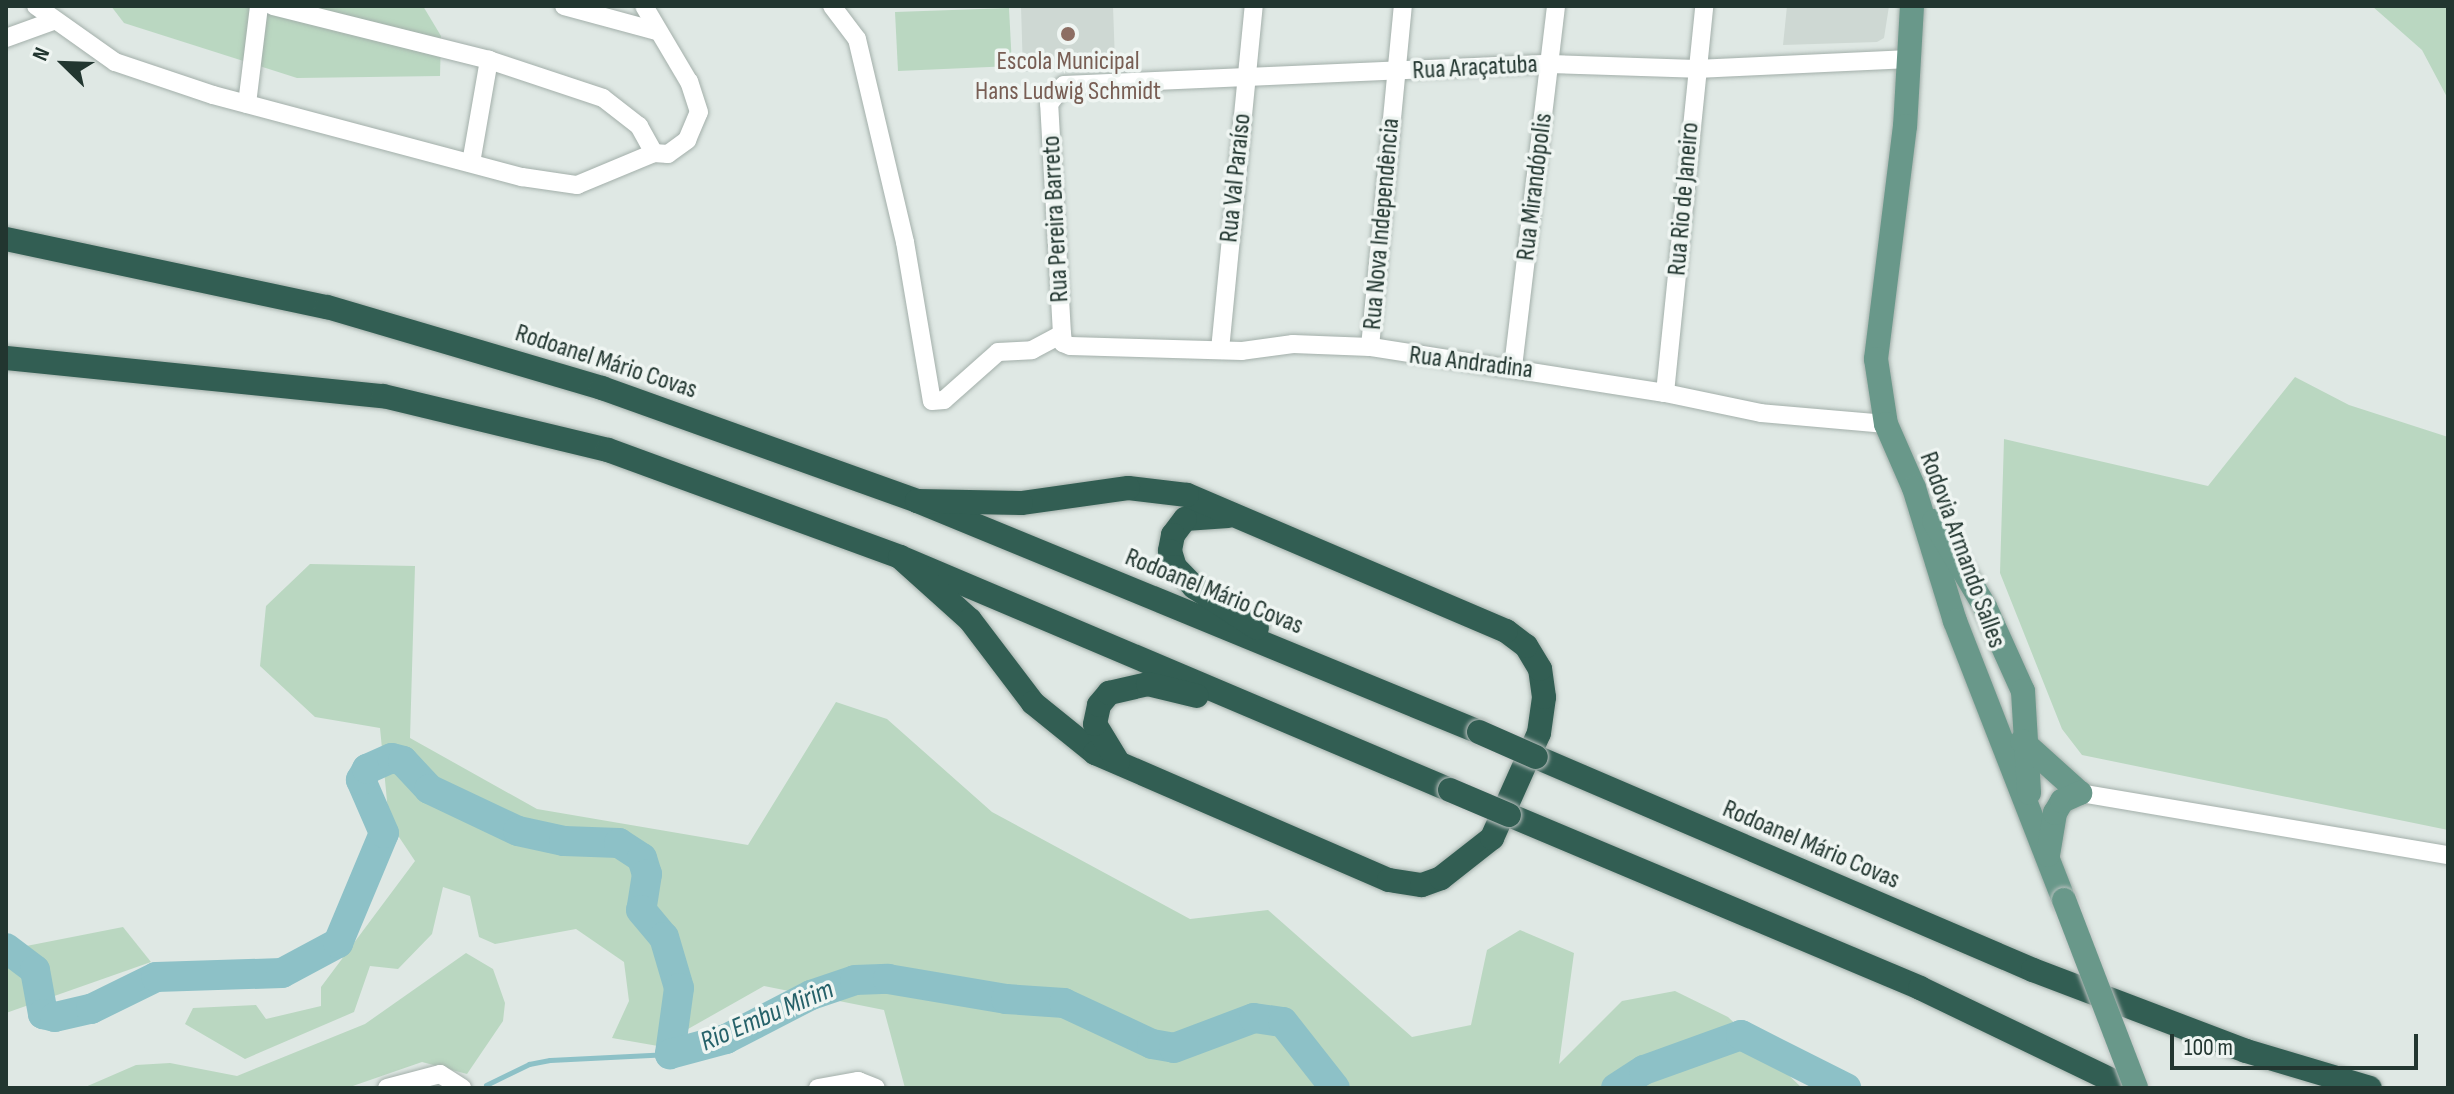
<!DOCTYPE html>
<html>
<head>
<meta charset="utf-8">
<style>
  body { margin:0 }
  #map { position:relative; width:2454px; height:1094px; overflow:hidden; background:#dfe8e4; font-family:"Sofia Sans Condensed",sans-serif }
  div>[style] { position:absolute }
  .built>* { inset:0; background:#ced8d3 }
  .green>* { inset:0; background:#bad7c1 }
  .stream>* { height:5px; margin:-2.5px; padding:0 2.5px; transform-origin:2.5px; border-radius:2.5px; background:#8dc1c7 }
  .river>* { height:30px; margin:-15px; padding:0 15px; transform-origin:15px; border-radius:15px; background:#8dc1c7 }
  .roads { filter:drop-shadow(0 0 2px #a3afaa) drop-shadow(0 0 2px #a3afaa) }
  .minor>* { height:18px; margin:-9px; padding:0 9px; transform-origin:9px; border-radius:9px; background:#fff }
  .primary>* { height:24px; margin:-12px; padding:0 12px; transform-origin:12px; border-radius:12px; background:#69988a }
  .motorway>* { height:24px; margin:-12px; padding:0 12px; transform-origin:12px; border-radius:12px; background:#325e53 }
  .bridges { filter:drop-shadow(0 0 2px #bdc3c1) drop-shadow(0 0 2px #bdc3c1) }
  .primary-bridge>* { height:24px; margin:-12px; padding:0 12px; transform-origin:12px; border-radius:12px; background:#69988a }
  .motorway-bridge>* { height:24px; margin:-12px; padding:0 12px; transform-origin:12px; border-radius:12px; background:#325e53 }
  .dots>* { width:22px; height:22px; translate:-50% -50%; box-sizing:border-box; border:4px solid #eff5f2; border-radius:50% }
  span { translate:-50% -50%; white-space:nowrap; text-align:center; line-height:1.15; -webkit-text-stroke:7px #eff5f2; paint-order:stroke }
  .education-label { font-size:26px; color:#785e54 }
  .street-label { font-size:26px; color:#223630 }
  .water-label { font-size:28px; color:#256169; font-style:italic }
  .frame { position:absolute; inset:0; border:8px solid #223630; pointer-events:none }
  .north { position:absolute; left:24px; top:24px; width:80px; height:80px; -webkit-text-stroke:6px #eff5f2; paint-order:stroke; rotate:293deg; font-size:22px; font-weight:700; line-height:32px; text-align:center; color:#223630 }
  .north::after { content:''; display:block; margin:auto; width:28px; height:36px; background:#223630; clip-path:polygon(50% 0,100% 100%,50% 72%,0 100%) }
  .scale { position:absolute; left:2170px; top:1034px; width:248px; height:36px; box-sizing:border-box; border:4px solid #223630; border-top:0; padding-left:10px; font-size:24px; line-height:28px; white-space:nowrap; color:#223630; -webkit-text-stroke:6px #eff5f2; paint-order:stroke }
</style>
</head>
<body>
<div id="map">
  <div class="built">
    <i style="clip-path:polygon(1021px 6px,1113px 6px,1115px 62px,1023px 72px)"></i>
    <i style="clip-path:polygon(1787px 6px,1889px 6px,1884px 38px,1877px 42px,1783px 45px)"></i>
  </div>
  <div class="green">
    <i style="clip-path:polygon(111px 6px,423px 6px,441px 36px,440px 76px,297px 78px,124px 23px)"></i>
    <i style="clip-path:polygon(2372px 6px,2448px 6px,2448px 99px,2422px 50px)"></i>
    <i style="clip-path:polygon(1009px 8px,1012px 66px,898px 71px,895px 12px)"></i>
    <i style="clip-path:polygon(2295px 377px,2349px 405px,2448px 437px,2448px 830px,2082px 755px,2062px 729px,2000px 573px,2004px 439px,2208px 486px)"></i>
    <i style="clip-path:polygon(310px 564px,415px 566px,410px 738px,537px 809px,748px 845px,836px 702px,887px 719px,992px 812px,1190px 919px,1268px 910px,1412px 1037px,1471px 1025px,1487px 950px,1520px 930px,1574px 953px,1559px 1064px,1622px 1001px,1675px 991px,1728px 1017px,1802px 1088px,905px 1088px,884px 1010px,764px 986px,658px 1046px,612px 1038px,629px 1001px,624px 962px,576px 929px,495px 944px,479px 937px,470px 896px,443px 887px,432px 934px,398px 969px,370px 966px,354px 1012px,245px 1059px,185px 1024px,193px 1008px,256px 1005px,266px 1019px,321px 1006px,321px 987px,415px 861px,389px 822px,380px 728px,315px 717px,260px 666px,266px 606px)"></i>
    <i style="clip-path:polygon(123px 927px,151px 962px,6px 1013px,6px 950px)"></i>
    <i style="clip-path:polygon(466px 953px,493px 969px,505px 1003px,503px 1021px,467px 1074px,422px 1062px,347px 1088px,83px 1088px,136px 1065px,170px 1063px,237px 1076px,365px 1024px)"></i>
  </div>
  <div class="stream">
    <i style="left:486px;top:1085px;width:48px;rotate:-26deg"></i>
    <i style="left:529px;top:1064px;width:21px;rotate:-11deg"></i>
    <i style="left:550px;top:1060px;width:120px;rotate:-2.9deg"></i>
  </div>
  <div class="river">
    <i style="left:6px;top:948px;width:36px;rotate:37deg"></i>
    <i style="left:35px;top:970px;width:45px;rotate:79.7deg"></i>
    <i style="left:43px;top:1014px;width:12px;rotate:14deg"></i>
    <i style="left:55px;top:1017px;width:37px;rotate:-13deg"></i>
    <i style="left:91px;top:1009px;width:72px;rotate:-26.2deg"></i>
    <i style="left:156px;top:977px;width:126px;rotate:-1.8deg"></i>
    <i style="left:282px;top:973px;width:64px;rotate:-28.2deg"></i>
    <i style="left:338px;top:943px;width:119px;rotate:-67.3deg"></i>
    <i style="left:384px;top:833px;width:58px;rotate:-113.5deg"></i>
    <i style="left:361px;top:780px;width:13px;rotate:-61deg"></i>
    <i style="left:367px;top:769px;width:27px;rotate:-24deg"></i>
    <i style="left:392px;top:758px;width:11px;rotate:15deg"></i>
    <i style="left:403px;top:761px;width:38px;rotate:47deg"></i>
    <i style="left:429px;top:789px;width:98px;rotate:25.3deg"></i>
    <i style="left:518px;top:831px;width:47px;rotate:12.3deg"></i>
    <i style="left:564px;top:841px;width:55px;rotate:2.1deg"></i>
    <i style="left:619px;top:843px;width:27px;rotate:33deg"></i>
    <i style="left:642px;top:858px;width:17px;rotate:73deg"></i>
    <i style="left:647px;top:874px;width:36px;rotate:99deg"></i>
    <i style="left:641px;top:910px;width:35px;rotate:50deg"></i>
    <i style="left:664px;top:937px;width:53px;rotate:73.6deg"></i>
    <i style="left:679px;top:988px;width:67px;rotate:97.8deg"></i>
    <i style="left:670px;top:1054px;width:58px;rotate:-15deg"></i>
    <i style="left:726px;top:1039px;width:96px;rotate:-27.4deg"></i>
    <i style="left:811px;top:995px;width:46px;rotate:-18.8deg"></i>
    <i style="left:855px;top:980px;width:33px;rotate:-2deg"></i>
    <i style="left:888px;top:979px;width:120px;rotate:9.6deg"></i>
    <i style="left:1006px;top:999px;width:58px;rotate:3.9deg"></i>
    <i style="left:1064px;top:1003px;width:97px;rotate:25deg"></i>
    <i style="left:1152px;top:1044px;width:22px;rotate:10deg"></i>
    <i style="left:1174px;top:1048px;width:85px;rotate:-20.6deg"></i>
    <i style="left:1254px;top:1018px;width:29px;rotate:8deg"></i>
    <i style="left:1283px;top:1022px;width:84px;rotate:51.8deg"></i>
    <i style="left:1616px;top:1088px;width:33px;rotate:-33deg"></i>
    <i style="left:1644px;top:1070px;width:103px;rotate:-19.8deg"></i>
    <i style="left:1741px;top:1035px;width:118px;rotate:26.8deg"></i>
  </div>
  <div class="roads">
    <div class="minor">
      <i style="left:36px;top:6px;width:97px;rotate:35.3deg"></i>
      <i style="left:115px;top:62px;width:103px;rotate:18.6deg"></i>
      <i style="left:213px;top:95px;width:320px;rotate:14.9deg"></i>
      <i style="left:522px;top:177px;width:56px;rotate:8.3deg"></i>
      <i style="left:577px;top:185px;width:83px;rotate:-22.6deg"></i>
      <i style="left:654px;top:153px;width:14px;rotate:4deg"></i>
      <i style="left:668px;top:154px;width:24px;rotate:-36deg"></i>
      <i style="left:687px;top:140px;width:30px;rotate:-67deg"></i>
      <i style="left:699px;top:112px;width:32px;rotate:-108deg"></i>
      <i style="left:689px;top:82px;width:88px;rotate:-120.6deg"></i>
      <i style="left:273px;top:6px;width:223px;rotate:14deg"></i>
      <i style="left:489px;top:60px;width:120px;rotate:18.4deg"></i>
      <i style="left:603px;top:98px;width:46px;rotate:37.9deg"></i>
      <i style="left:639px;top:126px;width:31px;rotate:61deg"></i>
      <i style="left:564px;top:6px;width:95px;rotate:15.2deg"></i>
      <i style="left:832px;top:6px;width:41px;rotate:52.9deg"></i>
      <i style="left:857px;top:39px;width:209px;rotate:76.7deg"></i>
      <i style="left:905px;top:242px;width:161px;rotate:80.4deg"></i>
      <i style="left:932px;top:401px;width:12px;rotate:-5deg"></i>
      <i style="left:944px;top:400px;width:72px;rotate:-41.6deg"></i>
      <i style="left:998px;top:352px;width:34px;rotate:-3deg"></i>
      <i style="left:1032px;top:350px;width:34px;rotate:-28deg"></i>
      <i style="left:6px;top:38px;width:50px;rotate:-19.9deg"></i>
      <i style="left:247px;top:104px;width:99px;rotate:-83deg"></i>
      <i style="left:471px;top:163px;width:105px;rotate:-80.1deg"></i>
      <i style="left:1370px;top:347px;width:343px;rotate:-84.5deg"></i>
      <i style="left:1220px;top:350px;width:346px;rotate:-84.4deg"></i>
      <i style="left:1513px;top:367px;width:364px;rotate:-83.2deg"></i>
      <i style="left:1665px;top:393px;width:389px;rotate:-84.2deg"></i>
      <i style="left:1886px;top:424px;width:125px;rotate:-175deg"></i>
      <i style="left:1761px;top:413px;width:98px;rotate:-168.2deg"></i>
      <i style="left:1665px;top:393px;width:299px;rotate:-171.1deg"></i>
      <i style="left:1370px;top:347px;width:77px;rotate:-177.8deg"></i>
      <i style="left:1293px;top:344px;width:51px;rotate:172.2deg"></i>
      <i style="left:1242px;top:351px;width:172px;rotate:-178.3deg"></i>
      <i style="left:1070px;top:346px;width:8px;rotate:-157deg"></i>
      <i style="left:1063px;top:343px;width:9px;rotate:-96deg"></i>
      <i style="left:1062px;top:334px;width:230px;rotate:-93.2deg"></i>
      <i style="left:1049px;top:104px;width:24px;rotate:-52deg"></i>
      <i style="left:1064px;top:85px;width:485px;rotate:-2.5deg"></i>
      <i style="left:1549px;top:64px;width:147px;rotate:1.9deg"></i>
      <i style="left:1696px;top:69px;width:214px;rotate:-2.7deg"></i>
      <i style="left:2080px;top:793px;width:373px;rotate:9.6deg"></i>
      <i style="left:387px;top:1088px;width:55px;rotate:-14.8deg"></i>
      <i style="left:440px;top:1074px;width:26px;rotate:32deg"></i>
      <i style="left:818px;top:1088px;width:41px;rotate:-9.9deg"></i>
      <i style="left:858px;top:1081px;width:19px;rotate:21deg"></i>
    </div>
    <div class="primary">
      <i style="left:1912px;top:6px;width:120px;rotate:93.3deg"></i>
      <i style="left:1905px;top:126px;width:235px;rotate:97.1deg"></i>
      <i style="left:1876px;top:359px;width:66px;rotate:81.3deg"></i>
      <i style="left:1886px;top:424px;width:70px;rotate:66.4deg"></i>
      <i style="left:1914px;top:488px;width:139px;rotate:72.9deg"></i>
      <i style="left:1955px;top:621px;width:300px;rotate:68.7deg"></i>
      <i style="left:1934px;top:521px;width:100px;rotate:59.3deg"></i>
      <i style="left:1985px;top:607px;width:92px;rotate:65.7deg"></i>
      <i style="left:2023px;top:691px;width:102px;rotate:86.6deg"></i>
      <i style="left:2022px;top:741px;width:78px;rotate:41.9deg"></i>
      <i style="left:2048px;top:855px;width:43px;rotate:-80.5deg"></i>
      <i style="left:2055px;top:813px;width:14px;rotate:-60deg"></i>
      <i style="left:2062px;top:801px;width:20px;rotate:-24deg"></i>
    </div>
    <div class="motorway">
      <i style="left:6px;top:239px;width:328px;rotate:12deg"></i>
      <i style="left:327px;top:307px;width:287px;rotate:16.4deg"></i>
      <i style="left:602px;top:388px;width:335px;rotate:19.7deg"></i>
      <i style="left:917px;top:501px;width:608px;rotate:22.34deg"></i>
      <i style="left:6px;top:358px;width:379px;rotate:5.8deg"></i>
      <i style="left:383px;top:396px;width:231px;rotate:13.5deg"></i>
      <i style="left:608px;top:450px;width:311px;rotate:20.1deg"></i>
      <i style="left:900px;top:557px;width:597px;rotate:22.96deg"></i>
      <i style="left:1228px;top:516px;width:43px;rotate:176deg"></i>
      <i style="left:1185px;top:519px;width:20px;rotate:127deg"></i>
      <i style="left:1173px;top:535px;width:16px;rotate:101deg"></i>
      <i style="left:1170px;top:551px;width:17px;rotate:73deg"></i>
      <i style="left:1175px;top:567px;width:28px;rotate:46deg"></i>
      <i style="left:1194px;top:587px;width:75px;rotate:33.1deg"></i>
      <i style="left:900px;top:557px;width:94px;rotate:42deg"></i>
      <i style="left:970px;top:620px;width:104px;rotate:52.8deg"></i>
      <i style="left:1033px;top:703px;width:80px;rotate:38.9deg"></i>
      <i style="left:1095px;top:753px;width:320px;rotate:23.4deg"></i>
      <i style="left:1389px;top:880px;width:33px;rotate:9deg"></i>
      <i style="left:1422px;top:885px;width:20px;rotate:-20deg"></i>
      <i style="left:1441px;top:878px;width:65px;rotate:-38.1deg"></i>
      <i style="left:1492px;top:838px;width:115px;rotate:-65.9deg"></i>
      <i style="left:1539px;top:733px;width:36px;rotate:-82deg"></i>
      <i style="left:1544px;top:697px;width:28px;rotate:-98deg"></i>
      <i style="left:1540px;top:669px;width:27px;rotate:-121deg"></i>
      <i style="left:1526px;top:646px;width:25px;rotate:-143deg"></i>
      <i style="left:1506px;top:631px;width:347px;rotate:-156.9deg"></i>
      <i style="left:1187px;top:495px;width:59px;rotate:-173.2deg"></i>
      <i style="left:1128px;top:488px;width:108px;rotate:172deg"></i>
      <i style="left:1021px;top:503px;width:104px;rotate:-178.9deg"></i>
      <i style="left:1536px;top:757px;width:541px;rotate:23.2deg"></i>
      <i style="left:2033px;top:970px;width:228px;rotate:20.8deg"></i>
      <i style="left:2246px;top:1051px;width:129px;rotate:16.6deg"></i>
      <i style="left:1118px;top:762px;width:44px;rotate:-121.2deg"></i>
      <i style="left:1095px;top:724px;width:19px;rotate:-78deg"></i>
      <i style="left:1099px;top:705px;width:16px;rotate:-50deg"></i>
      <i style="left:1109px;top:693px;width:40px;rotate:-13deg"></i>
      <i style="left:1148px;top:684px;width:50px;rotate:13.8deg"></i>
      <i style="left:1509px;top:815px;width:446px;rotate:22.8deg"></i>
      <i style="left:1920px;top:988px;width:231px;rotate:25.7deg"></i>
    </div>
  </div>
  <div class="bridges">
    <div class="primary-bridge">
      <i style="left:2064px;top:900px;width:201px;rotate:69deg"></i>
    </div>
    <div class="motorway-bridge">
      <i style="left:1479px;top:732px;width:62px;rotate:23.7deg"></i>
      <i style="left:1450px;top:790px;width:64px;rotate:23deg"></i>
    </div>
  </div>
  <div class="dots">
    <i style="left:1068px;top:34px;background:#8d6e63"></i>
  </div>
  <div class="education-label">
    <span style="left:1068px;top:77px">Escola Municipal<br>Hans Ludwig Schmidt</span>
  </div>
  <div class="street-label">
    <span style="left:1475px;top:68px;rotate:-3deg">Rua Araçatuba</span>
    <span style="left:1236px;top:178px;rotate:-84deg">Rua Val Paraíso</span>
    <span style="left:1535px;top:187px;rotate:-83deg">Rua Mirandópolis</span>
    <span style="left:1684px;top:199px;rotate:-85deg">Rua Rio de Janeiro</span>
    <span style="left:1056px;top:219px;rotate:-93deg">Rua Pereira Barreto</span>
    <span style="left:1382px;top:224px;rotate:-85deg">Rua Nova Independência</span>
    <span style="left:606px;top:362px;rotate:18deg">Rodoanel Mário Covas</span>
    <span style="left:1471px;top:363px;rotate:7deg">Rua Andradina</span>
    <span style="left:1962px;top:550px;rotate:70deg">Rodovia Armando Salles</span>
    <span style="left:1214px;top:592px;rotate:22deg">Rodoanel Mário Covas</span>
    <span style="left:1811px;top:845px;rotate:23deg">Rodoanel Mário Covas</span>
  </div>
  <div class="water-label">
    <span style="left:767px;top:1016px;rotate:-23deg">Rio Embu Mirim</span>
  </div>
  <div class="frame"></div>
  <div class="north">N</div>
  <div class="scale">100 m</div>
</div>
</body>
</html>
